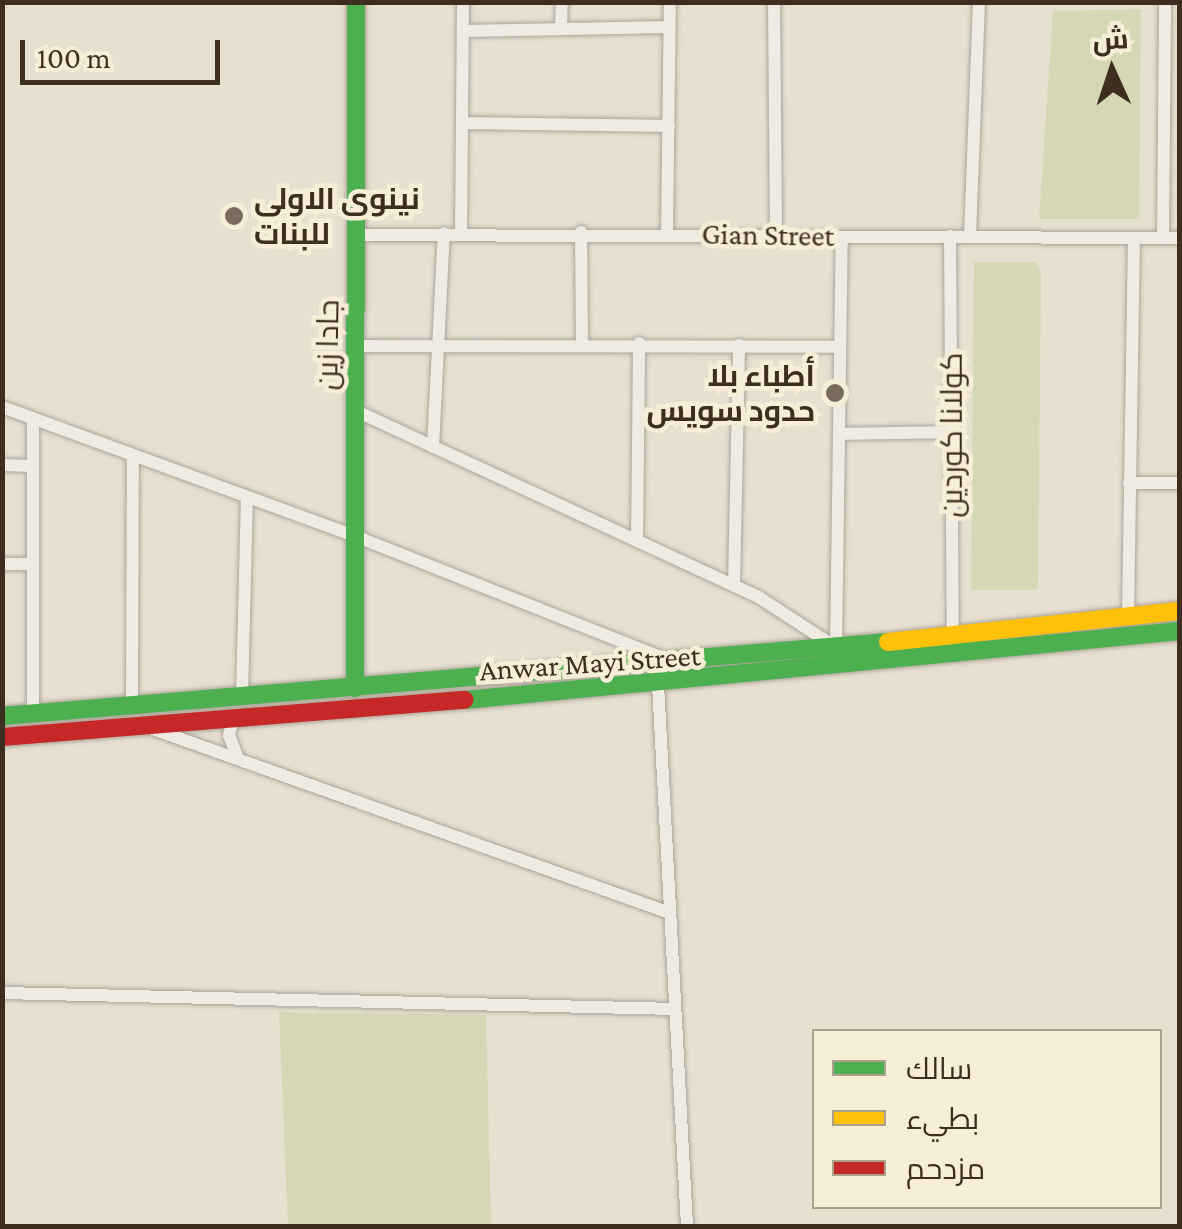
<!DOCTYPE html>
<html>
<head>
<meta charset="utf-8">
<style>
  body { margin:0 }
  #map { position:relative; width:1182px; height:1229px; overflow:hidden; background:#e7e0d1; font-family:"Crimson Pro",Cairo,serif }
  div>[style] { position:absolute }
  .green>* { inset:0; background:#d6d7b3 }
  .roads { filter:drop-shadow(0 0 2px #ada599) drop-shadow(0 0 2px #ada599) }
  .street>* { height:12px; margin:-6px; padding:0 6px; transform-origin:6px; border-radius:6px; background:#efebe3 }
  .fast>* { height:18px; margin:-9px; padding:0 9px; transform-origin:9px; border-radius:9px; background:#4caf50 }
  .slow>* { height:18px; margin:-9px; padding:0 9px; transform-origin:9px; border-radius:9px; background:#ffc107 }
  .jam>* { height:18px; margin:-9px; padding:0 9px; transform-origin:9px; border-radius:9px; background:#c62828 }
  .dots>* { width:28px; height:28px; translate:-50% -50%; box-sizing:border-box; border:5px solid #f7eed8; border-radius:50% }
  span { translate:-50% -50%; white-space:nowrap; text-align:center; line-height:1.15; -webkit-text-stroke:9px #f7eed8; paint-order:stroke }
  .poi-label { font-size:30px; color:#3d2e20; font-weight:700 }
  .left { translate:0 -50%; text-align:left }
  .right { translate:-100% -50%; text-align:right }
  .street-label { font-size:30px; color:#3d2e20 }
  .frame { position:absolute; inset:0; border:5px solid #3d2e20; pointer-events:none }
  .legend { position:absolute; left:812px; top:1029px; width:350px; height:180px; box-sizing:border-box; background:#f7eed8; border:2px solid #ada18e; margin:0; padding:12px 18px; list-style:none; font-size:30px; color:#3d2e20 }
  .legend li { display:flex; align-items:center; gap:20px; height:50px }
  .legend b { width:50px; border:2px solid #ada18e }
  .north { position:absolute; left:1062px; top:20px; width:100px; height:100px; -webkit-text-stroke:8px #f7eed8; paint-order:stroke; rotate:357deg; font-size:28px; font-weight:700; line-height:40px; text-align:center; color:#3d2e20 }
  .north::after { content:''; display:block; margin:auto; width:35px; height:45px; background:#3d2e20; clip-path:polygon(50% 0,100% 100%,50% 72%,0 100%) }
  .scale { position:absolute; left:20px; top:40px; width:200px; height:45px; box-sizing:border-box; border:5px solid #3d2e20; border-top:0; padding-left:12px; font-size:30px; line-height:35px; white-space:nowrap; color:#3d2e20; -webkit-text-stroke:8px #f7eed8; paint-order:stroke }
</style>
</head>
<body>
<div id="map">
  <div class="green">
    <i style="clip-path:polygon(1141px 9px,1139px 219px,1039px 219px,1053px 11px)"></i>
    <i style="clip-path:polygon(974px 262px,1037px 262px,1041px 274px,1038px 590px,971px 590px)"></i>
    <i style="clip-path:polygon(279px 1012px,486px 1015px,491px 1226px,288px 1226px)"></i>
  </div>
  <div class="roads">
    <div class="street">
      <i style="left:774px;top:2px;width:234px;rotate:89.5deg"></i>
      <i style="left:561px;top:27px;width:25px;rotate:-88deg"></i>
      <i style="left:463px;top:31px;width:206px;rotate:-1.1deg"></i>
      <i style="left:464px;top:123px;width:205px;rotate:0.8deg"></i>
      <i style="left:581px;top:232px;width:111px;rotate:89.5deg"></i>
      <i style="left:461px;top:233px;width:231px;rotate:-89.5deg"></i>
      <i style="left:667px;top:234px;width:232px;rotate:-89.3deg"></i>
      <i style="left:357px;top:235px;width:823px;rotate:0.21deg"></i>
      <i style="left:950px;top:236px;width:399px;rotate:89.6deg"></i>
      <i style="left:970px;top:236px;width:234px;rotate:-87.8deg"></i>
      <i style="left:1163px;top:238px;width:236px;rotate:-89.5deg"></i>
      <i style="left:358px;top:346px;width:482px;rotate:0.1deg"></i>
      <i style="left:2px;top:407px;width:376px;rotate:20.1deg"></i>
      <i style="left:355px;top:536px;width:339px;rotate:21.6deg"></i>
      <i style="left:354px;top:410px;width:447px;rotate:24.8deg"></i>
      <i style="left:760px;top:598px;width:88px;rotate:33deg"></i>
      <i style="left:839px;top:434px;width:112px;rotate:-1deg"></i>
      <i style="left:433px;top:447px;width:214px;rotate:-87.1deg"></i>
      <i style="left:2px;top:465px;width:30px;rotate:2deg"></i>
      <i style="left:1129px;top:483px;width:51px"></i>
      <i style="left:637px;top:541px;width:198px;rotate:-89.4deg"></i>
      <i style="left:2px;top:564px;width:28px"></i>
      <i style="left:734px;top:586px;width:241px;rotate:-88.8deg"></i>
      <i style="left:1128px;top:616px;width:378px;rotate:-89.1deg"></i>
      <i style="left:836px;top:648px;width:411px;rotate:-89.2deg"></i>
      <i style="left:658px;top:684px;width:543px;rotate:86.94deg"></i>
      <i style="left:242px;top:698px;width:199px;rotate:-88.6deg"></i>
      <i style="left:132px;top:706px;width:250px;rotate:-89.8deg"></i>
      <i style="left:33px;top:713px;width:295px;rotate:-90deg"></i>
      <i style="left:234px;top:716px;width:20px;rotate:105deg"></i>
      <i style="left:229px;top:735px;width:25px;rotate:69deg"></i>
      <i style="left:153px;top:729px;width:549px;rotate:19.59deg"></i>
      <i style="left:2px;top:993px;width:672px;rotate:1.36deg"></i>
    </div>
    <div class="fast">
      <i style="left:355px;top:688px;width:686px;rotate:-89.92deg"></i>
      <i style="left:465px;top:700px;width:718px;rotate:-5.51deg"></i>
      <i style="left:2px;top:716px;width:889px;rotate:-4.77deg"></i>
    </div>
    <div class="slow">
      <i style="left:888px;top:642px;width:294px;rotate:-6.1deg"></i>
    </div>
    <div class="jam">
      <i style="left:2px;top:737px;width:464px;rotate:-4.6deg"></i>
    </div>
  </div>
  <div class="dots">
    <i style="left:234px;top:216px;background:#786c5e"></i>
    <i style="left:835px;top:393px;background:#786c5e"></i>
  </div>
  <div class="poi-label">
    <span class="left" style="left:254px;top:216px">نينوى الاولى<br>للبنات</span>
    <span class="right" style="left:815px;top:393px">أطباء بلا<br>حدود سويس</span>
  </div>
  <div class="street-label">
    <span style="left:768px;top:235px;rotate:1deg">Gian Street</span>
    <span style="left:328px;top:345px;rotate:-89deg">جادا زین</span>
    <span style="left:952px;top:435px;rotate:-90deg">کولانا کوردین</span>
    <span style="left:590px;top:663px;rotate:-4deg">Anwar Mayi Street</span>
  </div>
  <div class="frame"></div>
  <ul class="legend">
  <li><b style="height:12px;background:#4caf50"></b>سالك</li>
  <li><b style="height:12px;background:#ffc107"></b>بطيء</li>
  <li><b style="height:12px;background:#c62828"></b>مزدحم</li>
  </ul>
  <div class="north">ش</div>
  <div class="scale">100 m</div>
</div>
</body>
</html>
